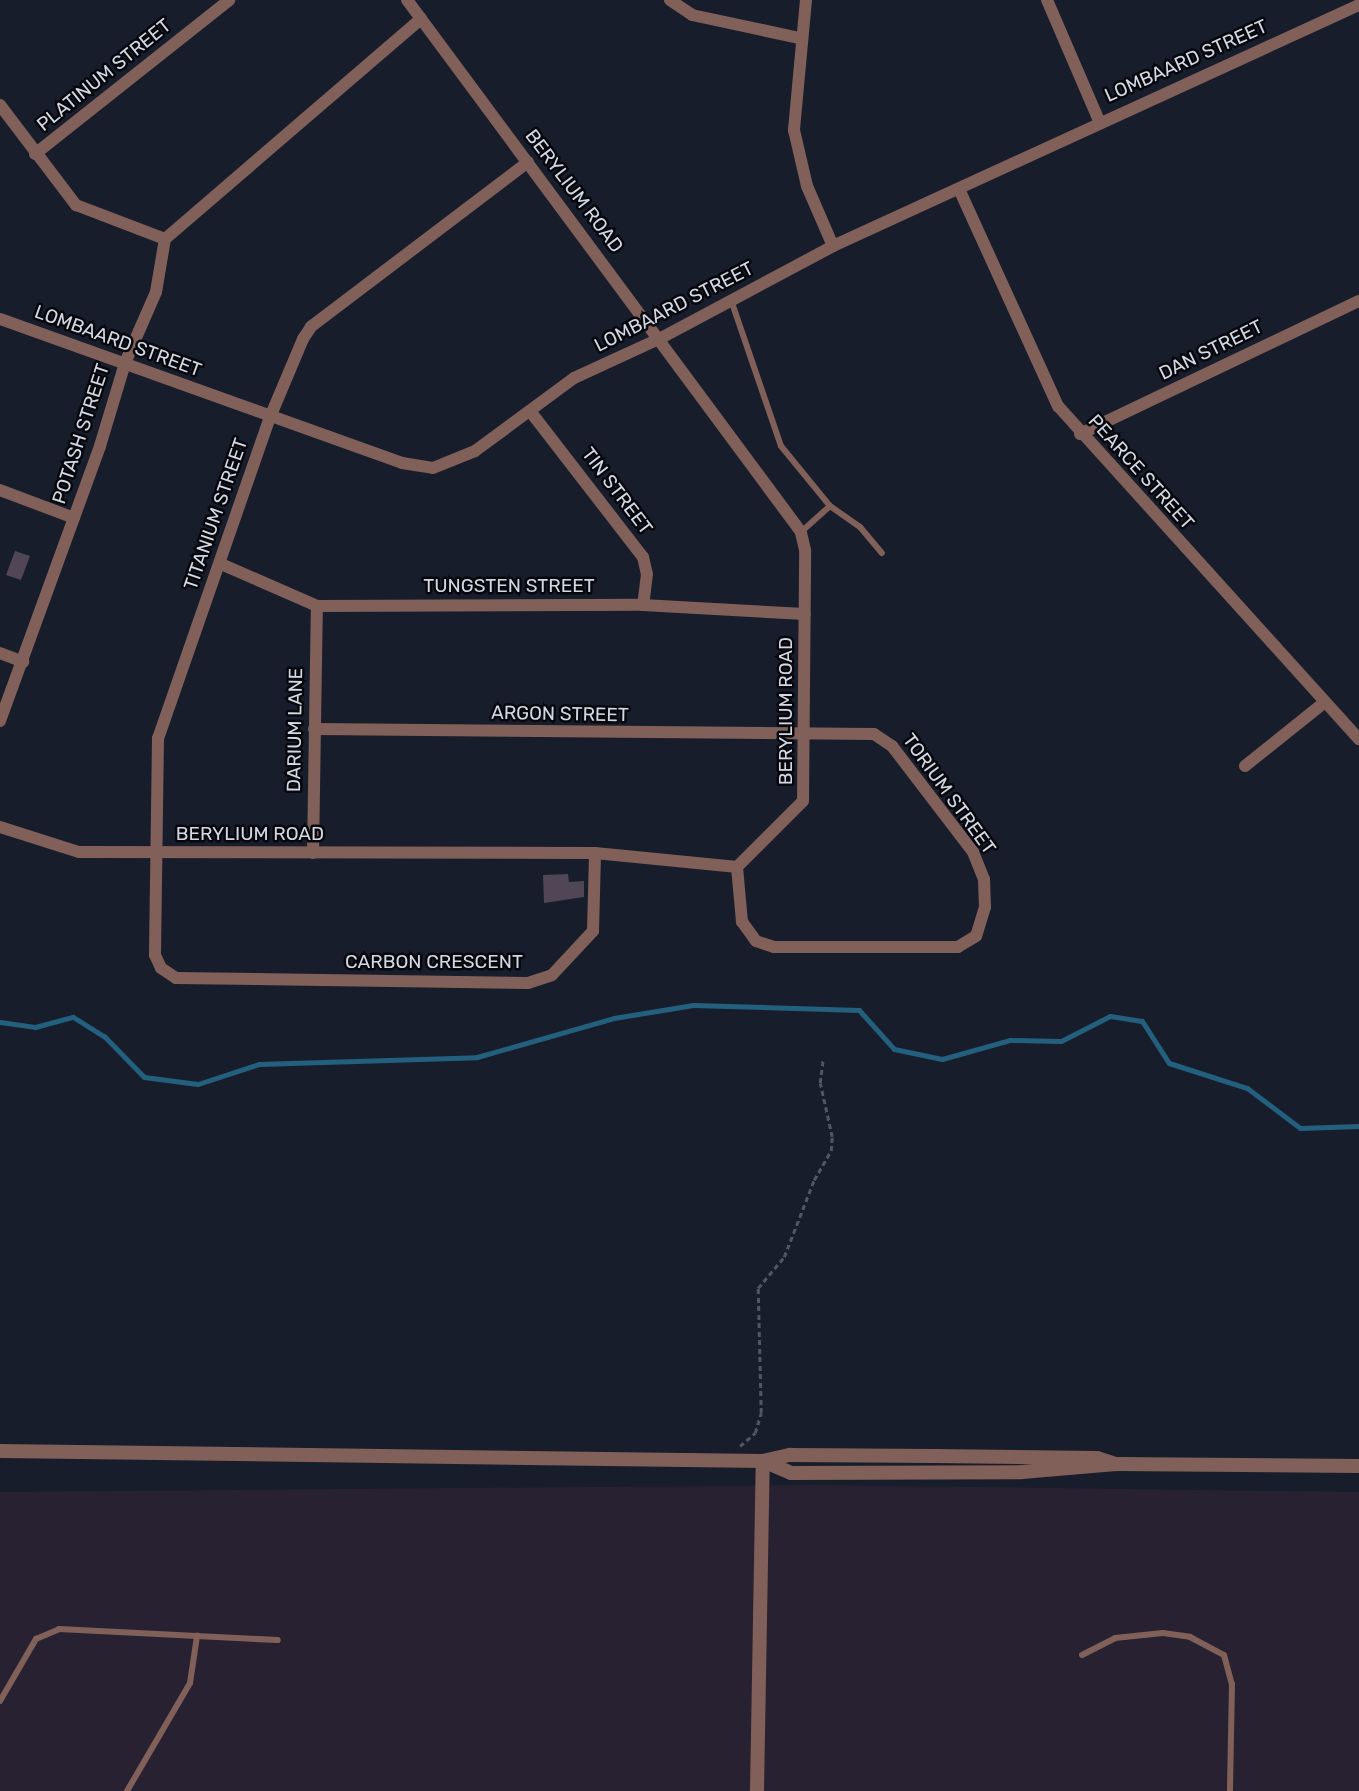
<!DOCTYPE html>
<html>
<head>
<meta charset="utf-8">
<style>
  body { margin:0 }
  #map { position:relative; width:1359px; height:1791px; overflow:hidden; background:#181d2b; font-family:Rubik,sans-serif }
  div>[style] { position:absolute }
  .industrial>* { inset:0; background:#282131 }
  .stream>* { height:5px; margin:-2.5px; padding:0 2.5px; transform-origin:2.5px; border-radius:2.5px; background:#23607e }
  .building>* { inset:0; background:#514655 }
  .path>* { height:2.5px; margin-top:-1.25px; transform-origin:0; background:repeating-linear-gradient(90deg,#515663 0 5px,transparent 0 8.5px) }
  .service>* { height:6px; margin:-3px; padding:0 3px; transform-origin:3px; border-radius:3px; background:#806058 }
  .minor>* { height:12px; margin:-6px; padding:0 6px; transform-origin:6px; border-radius:6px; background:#806058 }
  .tertiary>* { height:14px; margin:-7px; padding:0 7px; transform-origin:7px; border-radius:7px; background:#806058 }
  span { translate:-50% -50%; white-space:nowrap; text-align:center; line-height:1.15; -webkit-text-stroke:5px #06080e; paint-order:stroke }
  .street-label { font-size:19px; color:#d4d8e2 }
</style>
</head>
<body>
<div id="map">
  <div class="industrial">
    <i style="clip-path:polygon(815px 1485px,1359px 1492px,1359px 1791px,0 1791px,0 1492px)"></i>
  </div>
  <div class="stream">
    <i style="left:0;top:1022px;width:35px;rotate:8deg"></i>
    <i style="left:35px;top:1027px;width:39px;rotate:-15deg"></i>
    <i style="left:73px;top:1017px;width:36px;rotate:32deg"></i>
    <i style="left:104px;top:1036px;width:57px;rotate:45.7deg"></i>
    <i style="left:144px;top:1077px;width:54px;rotate:7.4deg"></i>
    <i style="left:198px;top:1084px;width:64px;rotate:-18.2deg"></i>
    <i style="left:259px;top:1064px;width:218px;rotate:-1.8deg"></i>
    <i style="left:477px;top:1057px;width:142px;rotate:-15.9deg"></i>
    <i style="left:614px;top:1018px;width:80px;rotate:-9.3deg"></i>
    <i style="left:693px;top:1005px;width:166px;rotate:1.7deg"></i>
    <i style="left:859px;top:1010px;width:52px;rotate:48.1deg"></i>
    <i style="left:894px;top:1049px;width:49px;rotate:11.8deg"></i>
    <i style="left:942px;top:1059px;width:71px;rotate:-15.6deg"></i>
    <i style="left:1010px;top:1040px;width:51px;rotate:1.1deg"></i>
    <i style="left:1061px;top:1041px;width:55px;rotate:-27deg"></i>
    <i style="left:1110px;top:1016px;width:32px;rotate:9deg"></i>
    <i style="left:1142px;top:1021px;width:50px;rotate:57.3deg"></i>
    <i style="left:1169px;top:1063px;width:82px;rotate:17.8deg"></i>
    <i style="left:1247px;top:1088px;width:66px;rotate:37deg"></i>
    <i style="left:1300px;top:1128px;width:59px;rotate:-1.9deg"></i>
  </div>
  <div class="building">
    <i style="clip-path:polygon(15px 551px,30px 556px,21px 580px,6px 575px)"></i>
    <i style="clip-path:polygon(568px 874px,569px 882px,584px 881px,584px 897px,544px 903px,543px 875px)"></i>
  </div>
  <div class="path">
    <i style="left:740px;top:1446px;width:20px;rotate:-41deg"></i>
    <i style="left:755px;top:1433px;width:21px;rotate:-73deg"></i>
    <i style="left:761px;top:1413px;width:125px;rotate:-91.4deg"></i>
    <i style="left:758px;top:1288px;width:40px;rotate:-50deg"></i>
    <i style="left:784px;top:1257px;width:83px;rotate:-68.7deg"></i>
    <i style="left:814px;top:1180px;width:34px;rotate:-60deg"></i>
    <i style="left:831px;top:1151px;width:14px;rotate:-86deg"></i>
    <i style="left:832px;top:1137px;width:55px;rotate:-102.5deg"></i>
    <i style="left:820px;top:1083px;width:24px;rotate:-83deg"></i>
  </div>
  <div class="service">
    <i style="left:731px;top:300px;width:154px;rotate:71.1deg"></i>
    <i style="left:781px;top:446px;width:77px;rotate:50.8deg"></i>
    <i style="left:830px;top:506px;width:37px;rotate:35deg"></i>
    <i style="left:860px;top:527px;width:34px;rotate:50deg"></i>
    <i style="left:801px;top:532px;width:39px;rotate:-42deg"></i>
    <i style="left:1082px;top:1655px;width:37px;rotate:-27deg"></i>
    <i style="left:1115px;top:1638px;width:48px;rotate:-5.9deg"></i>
    <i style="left:1163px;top:1633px;width:27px;rotate:8deg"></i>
    <i style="left:1190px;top:1637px;width:38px;rotate:28deg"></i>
    <i style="left:1224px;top:1655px;width:30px;rotate:75deg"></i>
    <i style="left:1232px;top:1684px;width:107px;rotate:91.1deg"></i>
    <i style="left:0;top:1701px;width:72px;rotate:-59.9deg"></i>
    <i style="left:36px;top:1639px;width:25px;rotate:-23deg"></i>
    <i style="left:59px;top:1629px;width:219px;rotate:2.9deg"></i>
    <i style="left:127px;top:1791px;width:125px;rotate:-59.7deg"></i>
    <i style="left:190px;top:1683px;width:48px;rotate:-81.5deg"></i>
  </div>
  <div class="minor">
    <i style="left:670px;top:0;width:27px;rotate:34deg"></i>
    <i style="left:692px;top:15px;width:109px;rotate:12.1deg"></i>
    <i style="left:806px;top:0;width:131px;rotate:95.3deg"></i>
    <i style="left:794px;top:130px;width:57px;rotate:76.9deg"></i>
    <i style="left:807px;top:186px;width:65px;rotate:66.6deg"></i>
    <i style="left:1047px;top:0;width:132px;rotate:66.7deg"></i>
    <i style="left:0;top:105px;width:126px;rotate:52.8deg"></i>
    <i style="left:76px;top:205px;width:95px;rotate:20.9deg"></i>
    <i style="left:35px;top:154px;width:248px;rotate:-38.4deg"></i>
    <i style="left:528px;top:162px;width:273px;rotate:142.8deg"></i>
    <i style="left:311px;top:327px;width:14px;rotate:124deg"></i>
    <i style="left:303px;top:339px;width:85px;rotate:112.9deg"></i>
    <i style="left:270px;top:417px;width:340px;rotate:109.2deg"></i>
    <i style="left:158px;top:738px;width:217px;rotate:90.8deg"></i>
    <i style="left:155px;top:955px;width:14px;rotate:65deg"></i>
    <i style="left:161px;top:968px;width:18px;rotate:34deg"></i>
    <i style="left:176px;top:978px;width:352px;rotate:0.8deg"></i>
    <i style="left:528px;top:983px;width:25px;rotate:-18deg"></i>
    <i style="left:552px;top:975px;width:60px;rotate:-47deg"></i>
    <i style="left:593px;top:931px;width:78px;rotate:-88.5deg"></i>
    <i style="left:959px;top:189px;width:239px;rotate:65.5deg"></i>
    <i style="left:1058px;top:406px;width:449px;rotate:47.9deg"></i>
    <i style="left:0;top:319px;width:427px;rotate:19.7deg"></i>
    <i style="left:402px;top:463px;width:31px;rotate:9deg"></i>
    <i style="left:433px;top:468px;width:45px;rotate:-22deg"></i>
    <i style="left:475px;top:451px;width:123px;rotate:-36.4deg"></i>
    <i style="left:574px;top:378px;width:96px;rotate:-24.7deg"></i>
    <i style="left:661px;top:338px;width:195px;rotate:-28.1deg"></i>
    <i style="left:833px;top:246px;width:579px;rotate:-24.62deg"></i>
    <i style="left:530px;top:411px;width:185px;rotate:52.3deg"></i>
    <i style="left:643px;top:557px;width:17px;rotate:77deg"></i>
    <i style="left:647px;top:574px;width:31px;rotate:97deg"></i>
    <i style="left:1080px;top:434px;width:309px;rotate:-25.5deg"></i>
    <i style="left:0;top:490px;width:79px;rotate:20.7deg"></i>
    <i style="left:221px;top:564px;width:105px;rotate:23.6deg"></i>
    <i style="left:317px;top:606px;width:326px;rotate:-0.2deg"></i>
    <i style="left:643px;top:605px;width:162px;rotate:3.2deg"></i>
    <i style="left:0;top:653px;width:25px;rotate:21deg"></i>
    <i style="left:0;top:721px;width:293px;rotate:-70deg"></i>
    <i style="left:100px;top:446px;width:87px;rotate:-73.2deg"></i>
    <i style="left:125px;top:363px;width:77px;rotate:-66.4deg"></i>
    <i style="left:156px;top:292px;width:54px;rotate:-80.4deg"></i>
    <i style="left:165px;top:239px;width:338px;rotate:-40.7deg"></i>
    <i style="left:314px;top:729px;width:560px;rotate:0.51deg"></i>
    <i style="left:874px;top:734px;width:22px;rotate:34deg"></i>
    <i style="left:892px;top:746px;width:133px;rotate:52.6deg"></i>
    <i style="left:973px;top:852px;width:29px;rotate:68deg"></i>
    <i style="left:984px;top:879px;width:28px;rotate:88deg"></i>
    <i style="left:985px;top:907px;width:30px;rotate:107deg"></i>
    <i style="left:976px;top:936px;width:21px;rotate:149deg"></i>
    <i style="left:958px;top:947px;width:184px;rotate:180deg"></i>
    <i style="left:774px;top:947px;width:19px;rotate:-162deg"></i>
    <i style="left:756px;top:941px;width:24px;rotate:-126deg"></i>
    <i style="left:742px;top:922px;width:55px;rotate:-95.2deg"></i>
    <i style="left:1245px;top:766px;width:102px;rotate:-38.7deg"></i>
    <i style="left:0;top:827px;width:83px;rotate:17.6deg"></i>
    <i style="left:79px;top:852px;width:516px;rotate:0.11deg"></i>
    <i style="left:595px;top:853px;width:143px;rotate:5.6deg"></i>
    <i style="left:737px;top:867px;width:93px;rotate:-45deg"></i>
    <i style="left:803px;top:801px;width:251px;rotate:-89.5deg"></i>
    <i style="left:805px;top:550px;width:18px;rotate:-103deg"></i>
    <i style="left:801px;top:532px;width:662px;rotate:-126.52deg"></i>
    <i style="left:313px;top:853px;width:247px;rotate:-89.1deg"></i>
  </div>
  <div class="tertiary">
    <i style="left:0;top:1451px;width:763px;rotate:0.75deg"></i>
    <i style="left:763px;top:1461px;width:28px;rotate:-13deg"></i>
    <i style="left:790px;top:1455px;width:144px;rotate:0.4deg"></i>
    <i style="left:934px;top:1456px;width:163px;rotate:0.7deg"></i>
    <i style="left:1097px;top:1458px;width:20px;rotate:18deg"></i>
    <i style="left:763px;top:1461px;width:30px;rotate:23deg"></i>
    <i style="left:791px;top:1473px;width:231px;rotate:-0.2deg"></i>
    <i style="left:1022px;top:1472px;width:94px;rotate:-4.9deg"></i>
    <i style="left:1116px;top:1464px;width:243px;rotate:0.5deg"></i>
    <i style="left:757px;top:1791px;width:330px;rotate:-89deg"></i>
  </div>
  <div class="street-label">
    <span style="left:1186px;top:61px;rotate:-24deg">LOMBAARD STREET</span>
    <span style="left:104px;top:75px;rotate:-39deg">PLATINUM STREET</span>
    <span style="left:574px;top:191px;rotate:53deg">BERYLIUM ROAD</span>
    <span style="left:674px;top:307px;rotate:-27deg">LOMBAARD STREET</span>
    <span style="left:118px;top:341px;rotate:20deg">LOMBAARD STREET</span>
    <span style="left:1211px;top:350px;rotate:-26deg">DAN STREET</span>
    <span style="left:81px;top:434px;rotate:-72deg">POTASH STREET</span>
    <span style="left:1141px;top:472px;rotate:48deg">PEARCE STREET</span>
    <span style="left:617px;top:491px;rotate:53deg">TIN STREET</span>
    <span style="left:216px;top:514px;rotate:-71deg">TITANIUM STREET</span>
    <span style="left:509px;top:586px">TUNGSTEN STREET</span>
    <span style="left:786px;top:711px;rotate:-90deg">BERYLIUM ROAD</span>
    <span style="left:560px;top:714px;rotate:1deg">ARGON STREET</span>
    <span style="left:295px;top:730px;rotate:-89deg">DARIUM LANE</span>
    <span style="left:949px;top:794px;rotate:54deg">TORIUM STREET</span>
    <span style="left:250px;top:834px">BERYLIUM ROAD</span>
    <span style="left:434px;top:962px">CARBON CRESCENT</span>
  </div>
</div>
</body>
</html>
